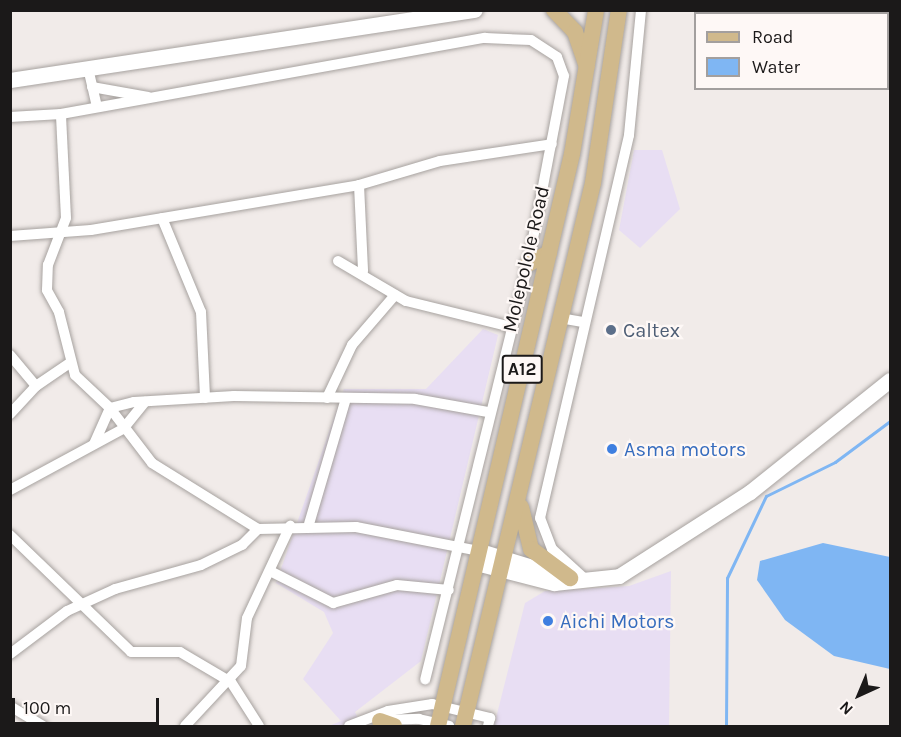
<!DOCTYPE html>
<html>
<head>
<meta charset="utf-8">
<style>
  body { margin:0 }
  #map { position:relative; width:901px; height:737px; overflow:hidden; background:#f1ebe9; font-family:Karla,sans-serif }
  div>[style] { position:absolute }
  .commercial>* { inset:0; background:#e8def3 }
  .water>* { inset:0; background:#7fb6f3 }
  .stream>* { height:3px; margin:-1.5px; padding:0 1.5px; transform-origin:1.5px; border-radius:1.5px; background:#7fb6f3 }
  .roads { filter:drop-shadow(0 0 2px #a7a29f) drop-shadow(0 0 2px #a7a29f) }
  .street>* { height:10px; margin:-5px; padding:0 5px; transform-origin:5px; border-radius:5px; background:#fff }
  .secondary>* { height:15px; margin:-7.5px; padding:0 7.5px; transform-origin:7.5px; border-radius:7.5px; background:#fff }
  .primary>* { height:16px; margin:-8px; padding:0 8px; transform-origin:8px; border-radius:8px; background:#d0b98c }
  .dots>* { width:16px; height:16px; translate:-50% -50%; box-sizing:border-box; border:3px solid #fef8f6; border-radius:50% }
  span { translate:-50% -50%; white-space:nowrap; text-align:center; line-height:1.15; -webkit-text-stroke:4.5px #fef8f6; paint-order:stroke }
  .shield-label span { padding:2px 4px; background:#fef8f6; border:2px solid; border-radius:4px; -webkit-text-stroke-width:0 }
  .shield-label { font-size:18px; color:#1b1919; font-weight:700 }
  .street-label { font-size:20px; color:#1b1919 }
  .service-label { font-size:20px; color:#4e5e75 }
  .left { translate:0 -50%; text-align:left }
  .shop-label { font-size:20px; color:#366cbe }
  .frame { position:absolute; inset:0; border:12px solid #1b1919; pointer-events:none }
  .legend { position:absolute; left:694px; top:12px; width:195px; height:78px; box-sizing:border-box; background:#fef8f6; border:2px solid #a39f9e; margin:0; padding:8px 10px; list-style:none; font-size:18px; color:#1b1919 }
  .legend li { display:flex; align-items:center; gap:12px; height:30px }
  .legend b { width:30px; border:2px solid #a39f9e }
  .north { position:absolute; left:829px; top:665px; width:60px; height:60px; -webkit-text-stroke:4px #fef8f6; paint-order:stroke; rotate:224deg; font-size:16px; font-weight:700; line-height:24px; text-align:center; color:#1b1919 }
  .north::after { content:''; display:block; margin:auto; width:21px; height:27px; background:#1b1919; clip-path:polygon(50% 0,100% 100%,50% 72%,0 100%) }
  .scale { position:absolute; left:12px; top:698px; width:147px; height:27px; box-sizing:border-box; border:3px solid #1b1919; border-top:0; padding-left:8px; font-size:18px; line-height:21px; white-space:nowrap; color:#1b1919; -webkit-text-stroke:4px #fef8f6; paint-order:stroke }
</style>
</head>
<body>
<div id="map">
  <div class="commercial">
    <i style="clip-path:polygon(634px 150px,662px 150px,680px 209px,640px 248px,619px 230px)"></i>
    <i style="clip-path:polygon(483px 329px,498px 335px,421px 661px,355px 712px,362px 726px,329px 726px,341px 721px,303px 679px,333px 633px,324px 612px,276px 583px,344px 389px,426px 389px)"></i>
    <i style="clip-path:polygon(671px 571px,669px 726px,494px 726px,525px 603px,545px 591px,629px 586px)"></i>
  </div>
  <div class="water">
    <i style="clip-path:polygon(823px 543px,890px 557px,890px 669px,834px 656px,785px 620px,757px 580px,760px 561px)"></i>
  </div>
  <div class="stream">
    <i style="left:726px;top:726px;width:148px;rotate:-89.6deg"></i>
    <i style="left:727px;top:578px;width:91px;rotate:-64.6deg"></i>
    <i style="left:766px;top:496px;width:77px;rotate:-26.2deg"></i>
    <i style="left:835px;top:462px;width:69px;rotate:-36.7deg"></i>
  </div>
  <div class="roads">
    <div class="street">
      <i style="left:88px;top:68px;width:40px;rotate:77deg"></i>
      <i style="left:92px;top:87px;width:57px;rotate:10.1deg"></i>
      <i style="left:10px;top:117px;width:51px;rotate:-3.4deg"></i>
      <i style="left:61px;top:114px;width:431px;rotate:-10.2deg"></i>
      <i style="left:485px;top:38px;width:46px;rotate:2.5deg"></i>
      <i style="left:531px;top:40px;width:31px;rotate:33deg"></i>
      <i style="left:557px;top:57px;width:20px;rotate:70deg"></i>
      <i style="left:564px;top:76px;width:191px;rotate:100.8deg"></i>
      <i style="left:528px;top:264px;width:428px;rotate:103.9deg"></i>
      <i style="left:359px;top:185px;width:86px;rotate:87.3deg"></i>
      <i style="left:162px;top:218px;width:102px;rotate:67.5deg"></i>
      <i style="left:201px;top:312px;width:86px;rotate:87.3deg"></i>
      <i style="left:10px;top:236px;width:81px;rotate:-4.2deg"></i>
      <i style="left:91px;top:230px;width:272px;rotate:-9.5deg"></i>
      <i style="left:359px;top:185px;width:84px;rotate:-16.5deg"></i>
      <i style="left:440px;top:161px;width:113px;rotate:-8.6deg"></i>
      <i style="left:338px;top:261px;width:79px;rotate:30.5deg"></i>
      <i style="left:406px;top:301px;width:108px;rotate:13.9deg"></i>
      <i style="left:560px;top:318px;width:23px;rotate:10deg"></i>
      <i style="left:10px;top:355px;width:40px;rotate:50deg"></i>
      <i style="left:327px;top:398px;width:59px;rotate:-64.7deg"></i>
      <i style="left:352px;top:345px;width:66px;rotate:-49.3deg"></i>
      <i style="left:10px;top:414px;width:38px;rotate:-47deg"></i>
      <i style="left:36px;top:386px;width:42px;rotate:-34.4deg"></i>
      <i style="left:94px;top:444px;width:39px;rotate:-66deg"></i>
      <i style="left:110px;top:408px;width:25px;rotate:-14deg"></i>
      <i style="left:134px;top:402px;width:100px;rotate:-3.4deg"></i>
      <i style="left:234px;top:396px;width:181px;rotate:0.9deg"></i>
      <i style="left:415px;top:399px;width:74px;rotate:10.1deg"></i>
      <i style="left:10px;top:490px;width:128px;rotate:-28.4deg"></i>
      <i style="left:123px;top:429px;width:35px;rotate:-51deg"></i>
      <i style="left:309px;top:524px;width:131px;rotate:-73.6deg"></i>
      <i style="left:258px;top:529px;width:98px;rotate:-1.2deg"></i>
      <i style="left:356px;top:527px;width:126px;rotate:11deg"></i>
      <i style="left:10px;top:535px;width:168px;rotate:44deg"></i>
      <i style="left:131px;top:652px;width:49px"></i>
      <i style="left:180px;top:652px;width:59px;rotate:30.5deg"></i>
      <i style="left:231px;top:682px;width:52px;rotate:57.5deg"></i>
      <i style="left:270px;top:571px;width:71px;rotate:26.9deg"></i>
      <i style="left:333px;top:603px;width:66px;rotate:-15.7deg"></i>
      <i style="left:397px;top:585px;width:52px;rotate:5.5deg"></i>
      <i style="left:587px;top:581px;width:47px;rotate:-137.6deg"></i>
      <i style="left:552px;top:549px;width:33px;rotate:-111deg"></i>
      <i style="left:540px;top:518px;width:393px;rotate:-76.9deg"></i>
      <i style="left:629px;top:135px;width:126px;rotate:-84.5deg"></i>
      <i style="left:10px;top:654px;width:71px;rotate:-37deg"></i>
      <i style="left:67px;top:611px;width:53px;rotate:-24.6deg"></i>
      <i style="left:115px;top:589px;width:89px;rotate:-15.6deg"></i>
      <i style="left:201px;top:565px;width:46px;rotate:-26deg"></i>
      <i style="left:242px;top:545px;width:23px;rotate:-45deg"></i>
      <i style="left:258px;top:529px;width:125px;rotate:-148.1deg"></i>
      <i style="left:152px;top:463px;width:69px;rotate:-127.4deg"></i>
      <i style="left:110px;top:408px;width:48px;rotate:-136.7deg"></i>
      <i style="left:75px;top:375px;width:65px;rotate:-104.3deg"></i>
      <i style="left:59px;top:312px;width:25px;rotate:-119deg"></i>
      <i style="left:47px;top:290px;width:25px;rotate:-88deg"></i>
      <i style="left:48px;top:265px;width:50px;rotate:-69deg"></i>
      <i style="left:66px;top:218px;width:104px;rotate:-92.8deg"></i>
      <i style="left:10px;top:706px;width:39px;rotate:31deg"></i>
      <i style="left:386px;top:720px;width:33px;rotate:-2deg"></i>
      <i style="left:419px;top:719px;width:31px;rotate:13deg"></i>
      <i style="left:185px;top:726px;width:82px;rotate:-47deg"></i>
      <i style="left:241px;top:666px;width:48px;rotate:-82.9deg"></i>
      <i style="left:247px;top:618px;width:102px;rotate:-64.9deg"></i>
      <i style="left:349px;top:726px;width:42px;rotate:-21deg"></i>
      <i style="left:388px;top:711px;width:45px;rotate:-9deg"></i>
      <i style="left:432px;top:704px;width:60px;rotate:13.6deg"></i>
      <i style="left:490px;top:718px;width:8px;rotate:104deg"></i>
    </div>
    <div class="secondary">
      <i style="left:10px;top:80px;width:470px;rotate:-8.6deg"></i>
      <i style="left:480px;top:551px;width:82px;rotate:17.1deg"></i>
      <i style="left:476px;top:563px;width:81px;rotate:14.4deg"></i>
      <i style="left:554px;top:583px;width:65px;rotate:-6.1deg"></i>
      <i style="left:619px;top:576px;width:156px;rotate:-32.7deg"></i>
      <i style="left:750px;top:492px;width:179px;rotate:-38.7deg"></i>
    </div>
    <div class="primary">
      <i style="left:554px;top:10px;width:30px;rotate:46deg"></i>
      <i style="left:575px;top:32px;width:36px;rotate:71deg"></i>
      <i style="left:528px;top:264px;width:24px;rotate:-28deg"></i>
      <i style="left:521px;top:507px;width:43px;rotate:76.6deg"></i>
      <i style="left:531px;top:549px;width:49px;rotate:36.6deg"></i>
      <i style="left:380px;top:721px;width:15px;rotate:20deg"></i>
      <i style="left:438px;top:726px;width:587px;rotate:-76.82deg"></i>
      <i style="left:572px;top:154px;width:146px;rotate:-80.5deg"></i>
      <i style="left:463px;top:726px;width:558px;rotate:-76.54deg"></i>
      <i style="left:593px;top:183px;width:175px;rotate:-81.5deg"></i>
    </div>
  </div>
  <div class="dots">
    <i style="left:611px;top:330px;background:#5c6f8a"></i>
    <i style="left:612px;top:449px;background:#3f7fe0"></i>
    <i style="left:548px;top:621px;background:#3f7fe0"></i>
  </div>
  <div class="shield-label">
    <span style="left:522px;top:369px">A12</span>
  </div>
  <div class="street-label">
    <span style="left:526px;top:259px;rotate:-77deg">Molepolole Road</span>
  </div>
  <div class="service-label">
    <span class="left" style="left:623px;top:330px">Caltex</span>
  </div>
  <div class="shop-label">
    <span class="left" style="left:624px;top:449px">Asma motors</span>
    <span class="left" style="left:560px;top:621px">Aichi Motors</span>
  </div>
  <div class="frame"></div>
  <ul class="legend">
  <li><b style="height:8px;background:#d0b98c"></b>Road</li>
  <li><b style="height:16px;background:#7fb6f3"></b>Water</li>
  </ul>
  <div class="north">N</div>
  <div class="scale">100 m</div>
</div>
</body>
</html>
